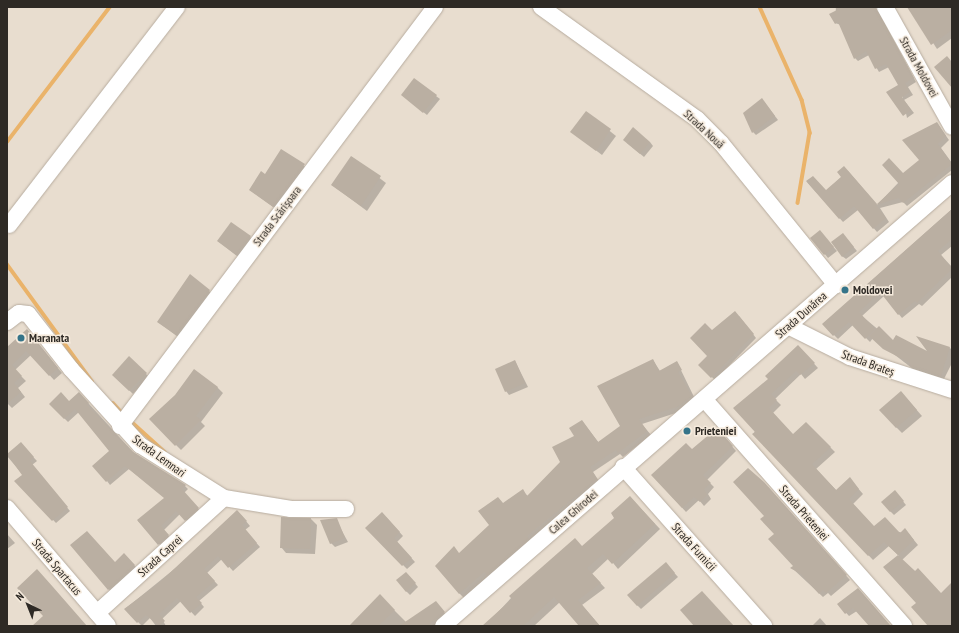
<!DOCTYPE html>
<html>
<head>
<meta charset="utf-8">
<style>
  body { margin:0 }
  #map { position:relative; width:959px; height:633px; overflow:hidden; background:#e8ddcf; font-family:"PT Sans Narrow",sans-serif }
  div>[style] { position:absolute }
  .shadow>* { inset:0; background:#0003 }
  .stream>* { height:3.5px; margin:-1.75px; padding:0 1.75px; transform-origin:1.75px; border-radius:1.75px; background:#eab36a }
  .building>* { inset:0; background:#baafa2 }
  .roads { filter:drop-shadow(0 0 1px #b7ac9f) drop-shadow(0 0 1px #b7ac9f) }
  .minor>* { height:16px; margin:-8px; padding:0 8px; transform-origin:8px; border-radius:8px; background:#fff }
  .dots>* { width:11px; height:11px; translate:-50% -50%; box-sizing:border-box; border:2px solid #f5eadc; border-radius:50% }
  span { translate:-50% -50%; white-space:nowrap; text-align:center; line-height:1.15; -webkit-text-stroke:3px #f5eadc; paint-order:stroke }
  .street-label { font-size:12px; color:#2e2a25 }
  .poi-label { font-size:12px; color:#2e2a25; font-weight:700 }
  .left { translate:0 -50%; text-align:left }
  .frame { position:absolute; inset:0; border:8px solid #2e2a25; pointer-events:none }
  .north { position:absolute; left:8px; top:585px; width:40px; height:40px; -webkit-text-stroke:3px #f5eadc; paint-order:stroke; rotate:317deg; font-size:11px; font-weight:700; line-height:16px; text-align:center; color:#2e2a25 }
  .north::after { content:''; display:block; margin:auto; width:14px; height:18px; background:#2e2a25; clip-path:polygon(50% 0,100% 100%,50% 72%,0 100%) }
</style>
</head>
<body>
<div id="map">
  <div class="shadow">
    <i style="clip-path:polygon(836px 7px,880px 7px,880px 16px,916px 82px,908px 87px,913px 95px,904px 100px,914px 113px,907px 118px,900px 86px,889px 67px,879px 72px,869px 55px,858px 61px,855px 58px,841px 25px,835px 23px)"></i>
    <i style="clip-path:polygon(910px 7px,952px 7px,952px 38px,937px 49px)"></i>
    <i style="clip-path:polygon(402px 95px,436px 96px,440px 99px,427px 115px)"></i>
    <i style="clip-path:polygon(765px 103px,778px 120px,756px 135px,753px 132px)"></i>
    <i style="clip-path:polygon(586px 112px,616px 136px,602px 155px,572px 132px)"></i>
    <i style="clip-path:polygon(937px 123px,949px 140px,941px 148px,952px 163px,952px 170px,907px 206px,903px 202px,880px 208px,889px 222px,877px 232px,858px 210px,843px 222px,807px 182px,826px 191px,848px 171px,877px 205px,920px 160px)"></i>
    <i style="clip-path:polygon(650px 142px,653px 146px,644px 157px,627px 143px)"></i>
    <i style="clip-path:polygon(281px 151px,310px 170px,279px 211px,250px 190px,266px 176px)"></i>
    <i style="clip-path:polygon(352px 157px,386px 183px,367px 211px,332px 185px)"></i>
    <i style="clip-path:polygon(952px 209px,952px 246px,941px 255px,952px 267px,952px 277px,922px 306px,919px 304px,902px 318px,884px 296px,862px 316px,893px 342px,931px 354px,918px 338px,952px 349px,952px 363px,944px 379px,913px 369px,873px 338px,870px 342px,853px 325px,838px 339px,823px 324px)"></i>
    <i style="clip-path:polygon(823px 235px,837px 251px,828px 258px,812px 238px)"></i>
    <i style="clip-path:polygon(250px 237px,256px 242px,242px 260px,218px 241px)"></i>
    <i style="clip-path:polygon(846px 238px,857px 251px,846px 259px,842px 256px)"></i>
    <i style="clip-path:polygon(190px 275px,215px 296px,182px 340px,158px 322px)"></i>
    <i style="clip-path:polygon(739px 316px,756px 338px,715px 380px,699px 365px,708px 356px,712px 331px)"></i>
    <i style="clip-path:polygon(27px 330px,62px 373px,54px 380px,31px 355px,15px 370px,26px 381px,18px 388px,25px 397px,12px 408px,7px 403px,7px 348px)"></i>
    <i style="clip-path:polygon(798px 346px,818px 368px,805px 379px,801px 374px,775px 399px,781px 405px,773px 413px,793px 436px,806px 423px,835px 452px,816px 469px,837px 491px,850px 479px,863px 494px,853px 504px,874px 527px,909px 534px,918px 545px,902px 560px,941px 594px,952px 584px,952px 626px,929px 626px,917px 603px,884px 567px,899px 556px,889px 546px,873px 560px,754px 434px,769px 379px)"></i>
    <i style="clip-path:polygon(130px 358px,149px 377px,133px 394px,113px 375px)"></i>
    <i style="clip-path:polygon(653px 360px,660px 371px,677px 362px,696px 401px,682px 411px,642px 424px,651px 435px,623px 457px,620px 454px,593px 472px,601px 484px,464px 598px,459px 593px,460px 554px,490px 525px,498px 498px,503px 504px,522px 491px,528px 496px,561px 463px,582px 421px,599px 443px,622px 426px)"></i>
    <i style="clip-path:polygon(515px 361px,528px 387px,509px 395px,506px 391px)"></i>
    <i style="clip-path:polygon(217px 387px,223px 393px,201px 422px,205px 426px,181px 450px,150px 419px)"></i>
    <i style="clip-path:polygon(901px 392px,922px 416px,902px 433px,896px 427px)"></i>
    <i style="clip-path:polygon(79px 393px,133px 452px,185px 486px,188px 489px,184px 493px,201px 512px,189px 523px,180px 514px,164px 530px,171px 539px,162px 547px,138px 521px,165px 498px,129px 469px,110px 485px,107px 481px,111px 451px,79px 412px,68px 422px,50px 404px,69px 402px)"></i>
    <i style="clip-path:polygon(721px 433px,736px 451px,707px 480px,714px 487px,708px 494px,711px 499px,704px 506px,699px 500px,686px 512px,652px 475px)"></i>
    <i style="clip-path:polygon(21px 444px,37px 461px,32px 465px,70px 511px,56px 523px,16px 481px,23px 475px,7px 456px)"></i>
    <i style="clip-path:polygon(768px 487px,850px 580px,831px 596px,828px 593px,823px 597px,792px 568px,794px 566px,765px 516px)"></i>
    <i style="clip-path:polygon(898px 495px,906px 505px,894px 515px,890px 511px)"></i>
    <i style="clip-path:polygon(630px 497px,660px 529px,618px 569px,609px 558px,592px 574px,605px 588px,582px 605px,600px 626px,580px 626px,560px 602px,534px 626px,485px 626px,527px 581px,583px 547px,616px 518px)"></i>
    <i style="clip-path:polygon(241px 515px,250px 526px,245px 530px,260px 547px,233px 571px,222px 559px,207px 573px,218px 585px,199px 601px,204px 607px,195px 616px,181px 601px,162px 619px,166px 626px,156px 626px,150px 618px,142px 626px,125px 609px)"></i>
    <i style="clip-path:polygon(386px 517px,403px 536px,397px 542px,415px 562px,407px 569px,366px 528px)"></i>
    <i style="clip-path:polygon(282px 518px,311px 519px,317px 525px,315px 554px,286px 553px,281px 547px)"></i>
    <i style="clip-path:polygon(336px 520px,348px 542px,335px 547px,331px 543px)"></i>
    <i style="clip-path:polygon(7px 534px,15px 543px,7px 549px)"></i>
    <i style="clip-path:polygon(72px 545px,115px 563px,124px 555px,138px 569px,112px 593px)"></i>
    <i style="clip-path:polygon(669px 567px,678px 577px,641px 609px,637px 605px)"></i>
    <i style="clip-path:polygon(409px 576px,418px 587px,410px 595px,406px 591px)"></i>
    <i style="clip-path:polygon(858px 589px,890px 626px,870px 626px,857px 611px,849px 616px,838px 604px)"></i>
    <i style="clip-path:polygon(380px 596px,406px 622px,439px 606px,447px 616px,435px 626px,350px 626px)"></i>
    <i style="clip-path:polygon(820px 618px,827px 626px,812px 626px)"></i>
  </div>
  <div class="stream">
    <i style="left:760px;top:7px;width:102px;rotate:65.7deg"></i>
    <i style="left:802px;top:100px;width:34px;rotate:76deg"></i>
    <i style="left:810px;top:133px;width:71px;rotate:99.7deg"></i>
    <i style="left:7px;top:142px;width:170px;rotate:-52.7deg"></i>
    <i style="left:7px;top:264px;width:145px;rotate:54deg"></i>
    <i style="left:113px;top:403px;width:13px;rotate:48deg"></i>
    <i style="left:133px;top:423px;width:43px;rotate:42.2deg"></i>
  </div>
  <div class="building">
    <i style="clip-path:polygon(835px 7px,876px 7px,914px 78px,905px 83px,910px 92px,902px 97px,911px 110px,903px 116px,886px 92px,898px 85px,886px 64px,875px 69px,866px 51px,854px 59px,838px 22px,835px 24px,829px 14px,837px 10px)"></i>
    <i style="clip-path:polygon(907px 7px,952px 7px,952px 30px,931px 45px)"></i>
    <i style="clip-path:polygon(947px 56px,952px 62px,952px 88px,934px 67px)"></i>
    <i style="clip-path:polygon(414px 78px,437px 95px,423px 113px,401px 95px)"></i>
    <i style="clip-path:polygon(762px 98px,775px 116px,752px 133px,743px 113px)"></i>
    <i style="clip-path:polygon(586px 111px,611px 129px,596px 151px,570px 132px)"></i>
    <i style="clip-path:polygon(937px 122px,946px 136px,938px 144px,952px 164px,903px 203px,899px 198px,876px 205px,886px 218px,873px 229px,854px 206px,839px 219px,806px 181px,813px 176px,826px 190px,841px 177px,837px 172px,844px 166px,877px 204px,899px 184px,882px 165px,889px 158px,903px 173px,919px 160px,902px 140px)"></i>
    <i style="clip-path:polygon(633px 127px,650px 142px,640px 154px,623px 140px)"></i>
    <i style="clip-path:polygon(281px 149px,305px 164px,273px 207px,249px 190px,261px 171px,265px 174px)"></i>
    <i style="clip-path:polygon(351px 156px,381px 176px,361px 206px,331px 185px)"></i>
    <i style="clip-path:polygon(952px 209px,952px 239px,938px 251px,952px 269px,917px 303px,915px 301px,898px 315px,880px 292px,859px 312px,875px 329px,865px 339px,849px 322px,833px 336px,822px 324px)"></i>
    <i style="clip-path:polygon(231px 222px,251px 236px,236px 255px,217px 241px)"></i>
    <i style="clip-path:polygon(820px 230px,834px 247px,824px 255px,810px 238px)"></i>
    <i style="clip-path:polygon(843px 233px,854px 247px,842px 257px,831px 242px)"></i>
    <i style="clip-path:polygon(190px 274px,210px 290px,176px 335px,157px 322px)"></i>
    <i style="clip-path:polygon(735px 311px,754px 334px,711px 378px,698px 365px,707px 356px,690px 338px,705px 323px,712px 330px)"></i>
    <i style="clip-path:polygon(879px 326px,893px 340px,896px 335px,927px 351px,916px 336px,950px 347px,941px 376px,909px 366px,910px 363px,883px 349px,869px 336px)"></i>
    <i style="clip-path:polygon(27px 329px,58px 368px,49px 376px,26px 351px,12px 365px,22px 376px,14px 383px,21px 392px,7px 404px,7px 347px)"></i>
    <i style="clip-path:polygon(798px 345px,815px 363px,800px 375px,796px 371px,771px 394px,777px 400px,769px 408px,793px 434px,806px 422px,831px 447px,812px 464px,836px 490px,850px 477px,859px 489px,849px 499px,874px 526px,885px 517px,900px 533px,905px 528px,914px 540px,898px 555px,884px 542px,868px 556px,752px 434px,755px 432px,733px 408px,768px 379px,765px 376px)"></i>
    <i style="clip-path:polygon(129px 356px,147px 373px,129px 391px,112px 375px)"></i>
    <i style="clip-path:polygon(653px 359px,659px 371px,677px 361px,682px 370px,678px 372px,692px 396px,677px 407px,639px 419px,647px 431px,618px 453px,616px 450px,590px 467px,597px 479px,527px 536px,529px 539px,487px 575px,484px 572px,459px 594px,435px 566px,454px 546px,459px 553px,489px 525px,478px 511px,498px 497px,503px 503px,523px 489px,527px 496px,560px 462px,552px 447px,574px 436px,569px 428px,582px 420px,598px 442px,620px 426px,597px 386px)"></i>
    <i style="clip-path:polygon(515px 360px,525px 383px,505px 392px,495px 369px)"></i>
    <i style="clip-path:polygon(194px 369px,218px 387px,196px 416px,201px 420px,175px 446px,149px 419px,175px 395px)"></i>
    <i style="clip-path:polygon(901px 391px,917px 410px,896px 428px,879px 410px)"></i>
    <i style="clip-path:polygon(61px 392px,69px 401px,79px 392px,89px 403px,87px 405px,133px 452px,186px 485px,182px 489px,199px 508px,185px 521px,176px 511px,161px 526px,169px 535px,158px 545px,137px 520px,164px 498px,125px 466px,106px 482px,92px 466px,109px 451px,75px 409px,64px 419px,49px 404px)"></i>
    <i style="clip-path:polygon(717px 428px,733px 446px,703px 475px,711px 483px,704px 489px,707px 495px,700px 502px,694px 497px,682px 508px,651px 475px,686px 443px,692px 449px)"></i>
    <i style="clip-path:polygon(21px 442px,34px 457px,30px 461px,68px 507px,52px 521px,14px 481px,22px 475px,7px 454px)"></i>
    <i style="clip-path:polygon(748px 468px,764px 482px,847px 575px,826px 593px,823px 590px,819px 594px,801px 574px,790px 568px,793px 566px,768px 539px,774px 534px,760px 519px,764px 516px,733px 482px)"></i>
    <i style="clip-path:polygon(895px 490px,904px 501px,890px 512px,881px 502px)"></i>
    <i style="clip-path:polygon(630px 496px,655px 524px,612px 564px,603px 554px,587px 568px,601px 583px,578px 600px,600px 626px,579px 626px,554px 597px,523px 626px,482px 626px,512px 599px,509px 596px,575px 538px,582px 546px,614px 518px,611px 513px)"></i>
    <i style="clip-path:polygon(237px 510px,247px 521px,242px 525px,257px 543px,228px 568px,218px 556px,204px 569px,215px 581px,196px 597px,202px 603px,190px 613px,177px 598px,159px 614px,165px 621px,159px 626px,146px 615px,137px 623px,124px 609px,159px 583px)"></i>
    <i style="clip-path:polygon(382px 512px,400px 532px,394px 538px,412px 558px,402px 566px,365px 528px)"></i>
    <i style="clip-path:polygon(281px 517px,311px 518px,310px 549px,280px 548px)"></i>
    <i style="clip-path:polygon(337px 518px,345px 538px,330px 544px,320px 520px)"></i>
    <i style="clip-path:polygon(87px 531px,115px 562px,124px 553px,135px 565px,108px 590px,70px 545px)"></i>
    <i style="clip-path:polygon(898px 555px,915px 571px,918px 568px,941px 593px,952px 582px,952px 626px,928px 626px,911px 607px,916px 603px,883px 567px)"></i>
    <i style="clip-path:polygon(666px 562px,675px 573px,637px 606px,627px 595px)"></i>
    <i style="clip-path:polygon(37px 569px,53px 587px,87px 626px,32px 626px,43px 616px,17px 588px)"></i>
    <i style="clip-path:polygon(406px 572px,416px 583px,406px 592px,396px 580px)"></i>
    <i style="clip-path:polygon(858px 588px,891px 626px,869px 626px,853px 608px,845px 614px,837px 604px)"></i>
    <i style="clip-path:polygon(702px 591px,734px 626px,694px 626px,680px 610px)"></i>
    <i style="clip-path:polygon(380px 594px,395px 610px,378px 626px,349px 626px)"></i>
    <i style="clip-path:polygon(436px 601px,445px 612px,427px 626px,399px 626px)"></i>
  </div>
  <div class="roads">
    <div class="minor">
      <i style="left:541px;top:7px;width:192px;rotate:35.7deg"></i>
      <i style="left:697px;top:119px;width:34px;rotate:45deg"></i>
      <i style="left:721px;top:143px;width:183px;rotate:51deg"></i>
      <i style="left:885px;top:7px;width:137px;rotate:60.8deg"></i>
      <i style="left:9px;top:225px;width:275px;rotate:-52.4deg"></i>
      <i style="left:7px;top:322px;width:15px;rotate:-37deg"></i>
      <i style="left:19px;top:313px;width:9px;rotate:6deg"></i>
      <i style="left:28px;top:314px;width:70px;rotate:52deg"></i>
      <i style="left:71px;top:369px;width:103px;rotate:47.8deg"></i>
      <i style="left:140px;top:445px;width:99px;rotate:32.2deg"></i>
      <i style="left:224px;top:498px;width:68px;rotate:9.3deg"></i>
      <i style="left:291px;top:509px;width:55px"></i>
      <i style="left:788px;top:326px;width:69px;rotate:26.6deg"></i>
      <i style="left:850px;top:357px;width:107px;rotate:17.9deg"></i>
      <i style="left:705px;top:400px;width:301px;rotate:48.6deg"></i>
      <i style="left:120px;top:426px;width:524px;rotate:-53.06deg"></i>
      <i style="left:623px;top:467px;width:213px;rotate:48.4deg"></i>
      <i style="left:7px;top:508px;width:155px;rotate:49.4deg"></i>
      <i style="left:97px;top:613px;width:171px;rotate:-42.2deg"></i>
      <i style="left:443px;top:626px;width:675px;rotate:-41.03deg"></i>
    </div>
  </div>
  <div class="dots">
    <i style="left:845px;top:290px;background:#357489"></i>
    <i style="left:21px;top:338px;background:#357489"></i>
    <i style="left:687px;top:431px;background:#357489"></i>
  </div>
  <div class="street-label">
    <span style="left:919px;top:67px;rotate:61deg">Strada Moldovei</span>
    <span style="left:704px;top:129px;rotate:43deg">Strada Nouă</span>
    <span style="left:277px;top:216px;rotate:-53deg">Strada Scărișoara</span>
    <span style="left:801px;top:315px;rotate:-41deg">Strada Dunărea</span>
    <span style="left:868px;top:363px;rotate:20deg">Strada Brateș</span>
    <span style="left:159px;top:456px;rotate:36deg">Strada Lemnari</span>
    <span style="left:573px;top:512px;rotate:-41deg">Calea Ghirodei</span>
    <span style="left:804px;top:513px;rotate:49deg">Strada Prieteniei</span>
    <span style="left:694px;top:547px;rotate:48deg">Strada Furnicii</span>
    <span style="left:160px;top:556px;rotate:-42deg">Strada Caprei</span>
    <span style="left:57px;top:567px;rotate:50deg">Strada Spartacus</span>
  </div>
  <div class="poi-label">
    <span class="left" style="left:853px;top:290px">Moldovei</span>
    <span class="left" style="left:29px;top:338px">Maranata</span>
    <span class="left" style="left:695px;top:431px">Prieteniei</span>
  </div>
  <div class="frame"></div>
  <div class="north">N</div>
</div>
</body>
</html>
